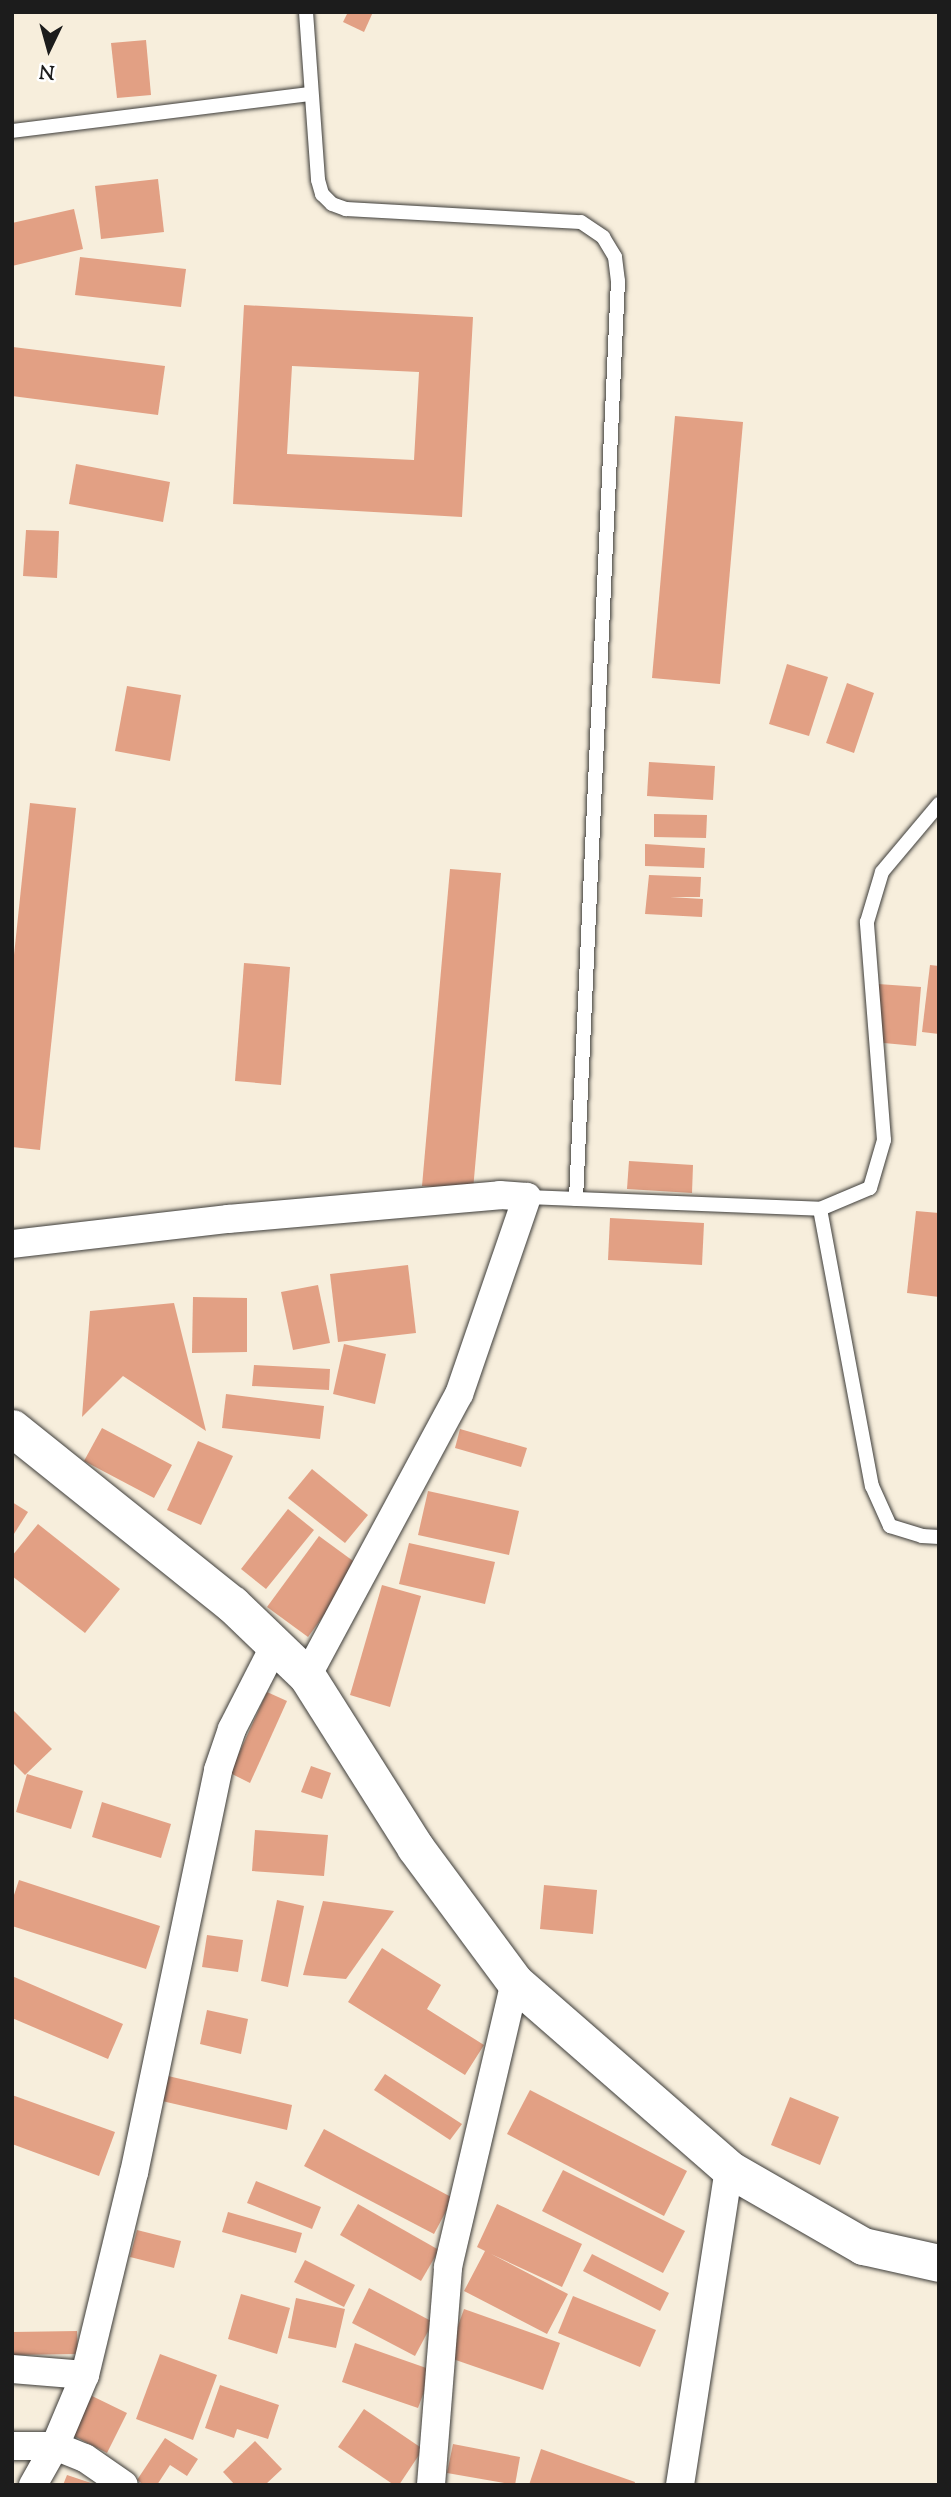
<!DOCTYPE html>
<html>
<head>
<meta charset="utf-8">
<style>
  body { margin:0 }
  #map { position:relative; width:951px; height:2497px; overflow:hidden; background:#f7eedc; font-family:"Sorts Mill Goudy",serif }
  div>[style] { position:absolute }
  .building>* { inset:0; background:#e2a084 }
  .roads { filter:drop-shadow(0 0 2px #3d3c39) drop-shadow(0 0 2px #3d3c39) }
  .service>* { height:14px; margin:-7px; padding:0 7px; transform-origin:7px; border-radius:7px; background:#fff }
  .minor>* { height:28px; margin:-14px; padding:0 14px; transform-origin:14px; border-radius:14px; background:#fff }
  .tertiary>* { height:37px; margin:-18.5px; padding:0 18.5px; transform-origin:18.5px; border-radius:18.5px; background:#fff }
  span { translate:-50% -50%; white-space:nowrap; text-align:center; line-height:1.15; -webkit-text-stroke:7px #fff; paint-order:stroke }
  .frame { position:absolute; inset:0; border:14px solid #1c1c1c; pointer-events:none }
  .north { position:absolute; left:14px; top:14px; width:70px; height:70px; -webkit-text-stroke:5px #fff; paint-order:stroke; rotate:185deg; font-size:19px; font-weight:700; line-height:28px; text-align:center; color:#1c1c1c }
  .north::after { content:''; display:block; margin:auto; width:24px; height:32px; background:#1c1c1c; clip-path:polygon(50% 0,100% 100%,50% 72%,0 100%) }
</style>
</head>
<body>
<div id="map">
  <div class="building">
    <i style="clip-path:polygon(348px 12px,373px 12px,364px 32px,343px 22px)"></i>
    <i style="clip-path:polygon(146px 40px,151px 95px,117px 98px,111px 43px)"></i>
    <i style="clip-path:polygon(158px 179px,164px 232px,101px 239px,95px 186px)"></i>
    <i style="clip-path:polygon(74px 209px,83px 249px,12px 266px,12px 223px)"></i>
    <i style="clip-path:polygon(80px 257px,186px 269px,181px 307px,75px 295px)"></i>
    <i style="clip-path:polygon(evenodd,244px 305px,473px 317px,462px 517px,233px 504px,244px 305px,292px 366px,419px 372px,414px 460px,287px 454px,292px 366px)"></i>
    <i style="clip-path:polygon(13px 347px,165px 366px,158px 415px,12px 396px)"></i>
    <i style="clip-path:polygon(675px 416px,743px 422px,720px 684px,652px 678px)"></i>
    <i style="clip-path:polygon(76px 464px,170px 482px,163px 522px,69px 504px)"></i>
    <i style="clip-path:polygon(26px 530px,59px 531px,57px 578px,23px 576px)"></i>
    <i style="clip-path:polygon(787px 664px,828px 677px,809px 736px,769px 724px)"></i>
    <i style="clip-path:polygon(847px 683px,874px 693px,854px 753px,826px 743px)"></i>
    <i style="clip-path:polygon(127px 686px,181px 695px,170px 761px,115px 751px)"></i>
    <i style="clip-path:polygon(649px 762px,715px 766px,713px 800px,647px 796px)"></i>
    <i style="clip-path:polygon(30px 803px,76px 808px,40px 1150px,12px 1147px,12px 974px)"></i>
    <i style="clip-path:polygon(654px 814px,707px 815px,706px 838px,654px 837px)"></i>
    <i style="clip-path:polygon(645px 844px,705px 848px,704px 868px,645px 866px)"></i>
    <i style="clip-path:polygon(450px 869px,501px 873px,473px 1190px,422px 1186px)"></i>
    <i style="clip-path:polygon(649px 875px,701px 877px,700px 897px,670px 897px,703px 899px,702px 917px,645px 914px)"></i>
    <i style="clip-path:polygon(244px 963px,290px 967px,281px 1085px,235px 1081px)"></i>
    <i style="clip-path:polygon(930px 965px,939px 966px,939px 1034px,922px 1032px)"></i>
    <i style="clip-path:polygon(878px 984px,921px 987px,916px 1046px,873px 1042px)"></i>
    <i style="clip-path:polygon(629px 1161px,693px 1165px,692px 1193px,627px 1189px)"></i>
    <i style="clip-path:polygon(916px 1211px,939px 1213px,939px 1297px,907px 1293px)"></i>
    <i style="clip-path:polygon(610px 1218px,704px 1223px,702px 1265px,608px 1260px)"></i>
    <i style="clip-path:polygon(408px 1265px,416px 1333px,338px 1342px,330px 1274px)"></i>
    <i style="clip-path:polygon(318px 1285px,330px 1343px,293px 1350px,281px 1292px)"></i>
    <i style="clip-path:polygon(193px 1297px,247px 1298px,247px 1352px,192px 1353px)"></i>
    <i style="clip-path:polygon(174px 1303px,206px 1431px,123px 1376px,82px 1417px,90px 1311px)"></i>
    <i style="clip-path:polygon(344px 1344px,386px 1354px,375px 1404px,333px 1394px)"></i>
    <i style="clip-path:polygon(254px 1365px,330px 1369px,329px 1390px,252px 1386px)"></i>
    <i style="clip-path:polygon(226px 1394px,324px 1406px,320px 1439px,222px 1428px)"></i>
    <i style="clip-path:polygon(102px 1428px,172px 1465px,154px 1498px,84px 1461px)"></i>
    <i style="clip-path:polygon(460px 1429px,527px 1448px,521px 1467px,455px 1448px)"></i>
    <i style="clip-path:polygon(198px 1441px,233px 1456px,201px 1525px,167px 1510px)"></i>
    <i style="clip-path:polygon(312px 1469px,368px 1515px,345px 1543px,288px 1498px)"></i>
    <i style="clip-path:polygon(428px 1491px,519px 1511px,509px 1555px,418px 1535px)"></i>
    <i style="clip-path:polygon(12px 1502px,28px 1512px,12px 1537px)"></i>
    <i style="clip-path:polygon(288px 1509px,314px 1530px,266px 1589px,241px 1569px)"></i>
    <i style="clip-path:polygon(38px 1524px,120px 1589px,85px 1633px,12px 1576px,12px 1556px)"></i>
    <i style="clip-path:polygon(319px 1536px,360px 1566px,308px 1637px,267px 1607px)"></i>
    <i style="clip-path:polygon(409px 1543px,495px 1562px,485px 1604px,399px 1584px)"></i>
    <i style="clip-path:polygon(382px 1585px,421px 1596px,390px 1707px,350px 1695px)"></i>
    <i style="clip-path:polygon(267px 1692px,287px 1701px,250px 1783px,230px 1773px)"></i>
    <i style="clip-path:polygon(12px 1709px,52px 1749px,25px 1775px,12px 1762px)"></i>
    <i style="clip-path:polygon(311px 1766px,331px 1773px,322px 1799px,301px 1792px)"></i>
    <i style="clip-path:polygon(27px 1774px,83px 1791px,71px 1829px,16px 1812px)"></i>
    <i style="clip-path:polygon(102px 1802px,171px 1824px,161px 1858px,92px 1837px)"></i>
    <i style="clip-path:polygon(255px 1830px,328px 1835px,324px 1876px,252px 1871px)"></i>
    <i style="clip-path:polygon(19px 1880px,160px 1926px,146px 1969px,12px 1926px,12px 1901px)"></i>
    <i style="clip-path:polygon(544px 1885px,597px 1890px,593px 1934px,540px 1929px)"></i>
    <i style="clip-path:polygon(277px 1900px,304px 1906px,288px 1987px,261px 1981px)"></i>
    <i style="clip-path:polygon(323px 1901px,394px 1911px,346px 1979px,303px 1975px)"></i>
    <i style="clip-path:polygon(207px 1935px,243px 1940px,238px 1972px,202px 1967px)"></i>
    <i style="clip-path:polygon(382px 1948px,441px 1985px,427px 2009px,484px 2045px,465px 2075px,348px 2002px)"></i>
    <i style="clip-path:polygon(12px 1976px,123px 2024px,108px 2059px,12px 2018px)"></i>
    <i style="clip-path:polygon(207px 2010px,248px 2019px,241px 2054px,200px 2044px)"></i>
    <i style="clip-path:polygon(385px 2074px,462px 2124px,450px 2140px,374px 2090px)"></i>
    <i style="clip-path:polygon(168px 2076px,292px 2105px,287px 2130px,162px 2101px)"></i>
    <i style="clip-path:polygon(530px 2090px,687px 2171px,664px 2216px,507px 2134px)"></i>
    <i style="clip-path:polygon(12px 2095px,115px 2132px,99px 2176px,12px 2144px)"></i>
    <i style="clip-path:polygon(790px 2097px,839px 2117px,820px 2165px,771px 2145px)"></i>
    <i style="clip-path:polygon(324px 2129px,453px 2198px,434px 2234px,304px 2166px)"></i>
    <i style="clip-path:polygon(563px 2170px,685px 2231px,663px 2273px,542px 2211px)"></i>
    <i style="clip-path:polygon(256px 2181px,321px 2207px,312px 2229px,247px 2203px)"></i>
    <i style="clip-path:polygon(358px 2204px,439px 2250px,421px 2281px,340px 2235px)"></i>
    <i style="clip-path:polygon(497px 2204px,582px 2244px,562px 2287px,491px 2254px,568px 2294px,547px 2334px,464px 2291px,485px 2251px,477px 2247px)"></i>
    <i style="clip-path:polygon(228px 2212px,302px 2233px,296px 2253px,222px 2232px)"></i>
    <i style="clip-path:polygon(137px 2230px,181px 2241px,174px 2268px,130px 2257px)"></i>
    <i style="clip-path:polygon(592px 2254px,669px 2293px,660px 2311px,583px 2271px)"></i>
    <i style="clip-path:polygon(305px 2260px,355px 2285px,344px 2307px,294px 2282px)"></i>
    <i style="clip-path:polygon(369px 2288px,433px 2322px,415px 2356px,352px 2323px)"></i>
    <i style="clip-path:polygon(241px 2294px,290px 2308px,277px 2354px,228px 2339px)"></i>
    <i style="clip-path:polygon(573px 2296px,656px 2330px,640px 2367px,558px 2333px)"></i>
    <i style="clip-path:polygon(296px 2298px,345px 2309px,336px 2348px,288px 2338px)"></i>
    <i style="clip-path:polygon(464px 2309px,560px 2343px,543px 2390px,447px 2357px)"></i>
    <i style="clip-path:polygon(77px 2331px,78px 2354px,12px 2355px,12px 2332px)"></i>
    <i style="clip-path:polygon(355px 2343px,432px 2370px,418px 2408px,342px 2382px)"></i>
    <i style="clip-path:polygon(160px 2354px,217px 2375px,193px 2440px,136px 2419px)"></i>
    <i style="clip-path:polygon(220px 2385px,279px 2405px,268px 2439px,237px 2429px,234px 2438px,205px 2428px)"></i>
    <i style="clip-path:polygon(92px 2396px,127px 2413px,107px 2453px,72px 2435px)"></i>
    <i style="clip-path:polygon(364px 2409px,423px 2449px,399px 2485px,394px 2485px,338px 2447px)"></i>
    <i style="clip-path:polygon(165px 2438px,198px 2459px,187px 2476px,170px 2465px,157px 2485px,144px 2485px,137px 2480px)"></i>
    <i style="clip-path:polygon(255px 2441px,282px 2469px,265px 2485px,235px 2485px,223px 2472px)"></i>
    <i style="clip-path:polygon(453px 2444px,520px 2457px,515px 2485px,447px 2473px)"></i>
    <i style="clip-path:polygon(541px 2449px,635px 2482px,634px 2485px,529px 2485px)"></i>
    <i style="clip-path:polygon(67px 2475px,94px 2484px,94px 2485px,63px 2485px)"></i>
  </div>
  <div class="roads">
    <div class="service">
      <i style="left:306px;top:12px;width:168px;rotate:85.9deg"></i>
      <i style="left:318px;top:180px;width:15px;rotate:74deg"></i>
      <i style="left:322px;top:194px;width:14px;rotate:45deg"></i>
      <i style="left:332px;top:204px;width:15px;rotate:20deg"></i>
      <i style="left:346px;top:209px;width:235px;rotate:3.2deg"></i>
      <i style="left:581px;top:222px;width:27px;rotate:34deg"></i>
      <i style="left:603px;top:237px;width:23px;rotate:59deg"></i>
      <i style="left:615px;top:257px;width:24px;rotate:83deg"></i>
      <i style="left:618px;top:281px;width:919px;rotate:92.62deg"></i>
      <i style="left:12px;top:131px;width:301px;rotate:-7.1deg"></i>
      <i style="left:527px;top:1197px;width:293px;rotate:2.3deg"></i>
      <i style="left:820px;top:1209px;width:54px;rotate:-22.8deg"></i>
      <i style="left:870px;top:1188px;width:50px;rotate:-73.7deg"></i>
      <i style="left:884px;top:1140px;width:219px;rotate:-94.5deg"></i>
      <i style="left:867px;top:922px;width:52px;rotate:-73.3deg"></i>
      <i style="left:882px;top:872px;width:89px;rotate:-50deg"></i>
      <i style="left:820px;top:1209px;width:282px;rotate:79.4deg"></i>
      <i style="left:872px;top:1486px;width:44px;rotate:65.8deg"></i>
      <i style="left:890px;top:1526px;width:34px;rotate:17deg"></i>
      <i style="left:922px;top:1536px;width:17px;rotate:3deg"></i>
    </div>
    <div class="minor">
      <i style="left:12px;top:1244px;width:217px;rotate:-6.6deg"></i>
      <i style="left:228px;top:1219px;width:273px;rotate:-5deg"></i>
      <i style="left:500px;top:1195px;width:27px;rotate:4deg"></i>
      <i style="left:527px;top:1197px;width:208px;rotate:109deg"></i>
      <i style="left:459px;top:1394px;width:320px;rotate:118.3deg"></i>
      <i style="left:12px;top:2369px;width:73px;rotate:4.7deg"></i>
      <i style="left:12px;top:2446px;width:43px"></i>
      <i style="left:55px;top:2446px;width:32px;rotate:22deg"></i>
      <i style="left:85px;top:2458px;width:47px;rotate:34.7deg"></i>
      <i style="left:33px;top:2485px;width:45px;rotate:-60.6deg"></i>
      <i style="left:55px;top:2446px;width:77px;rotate:-67.1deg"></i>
      <i style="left:85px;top:2375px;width:208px;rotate:-76.4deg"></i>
      <i style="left:134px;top:2173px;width:412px;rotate:-78.2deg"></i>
      <i style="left:218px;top:1770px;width:43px;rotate:-71.1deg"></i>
      <i style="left:232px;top:1729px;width:97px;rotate:-62.9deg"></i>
      <i style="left:431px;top:2485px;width:219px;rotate:-85.5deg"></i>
      <i style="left:448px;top:2267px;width:293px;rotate:-76.8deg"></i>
      <i style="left:680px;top:2485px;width:320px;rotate:-81.2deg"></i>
    </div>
    <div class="tertiary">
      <i style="left:12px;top:1428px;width:282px;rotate:38.7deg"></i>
      <i style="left:232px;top:1604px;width:104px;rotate:43.8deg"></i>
      <i style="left:307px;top:1676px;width:202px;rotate:57.7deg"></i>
      <i style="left:415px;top:1847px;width:168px;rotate:53.5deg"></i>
      <i style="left:515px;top:1982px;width:284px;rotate:41.1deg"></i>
      <i style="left:729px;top:2169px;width:155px;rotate:29.9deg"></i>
      <i style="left:863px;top:2246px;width:78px;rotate:12.6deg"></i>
    </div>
  </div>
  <div class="frame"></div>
  <div class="north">N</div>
</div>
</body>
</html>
